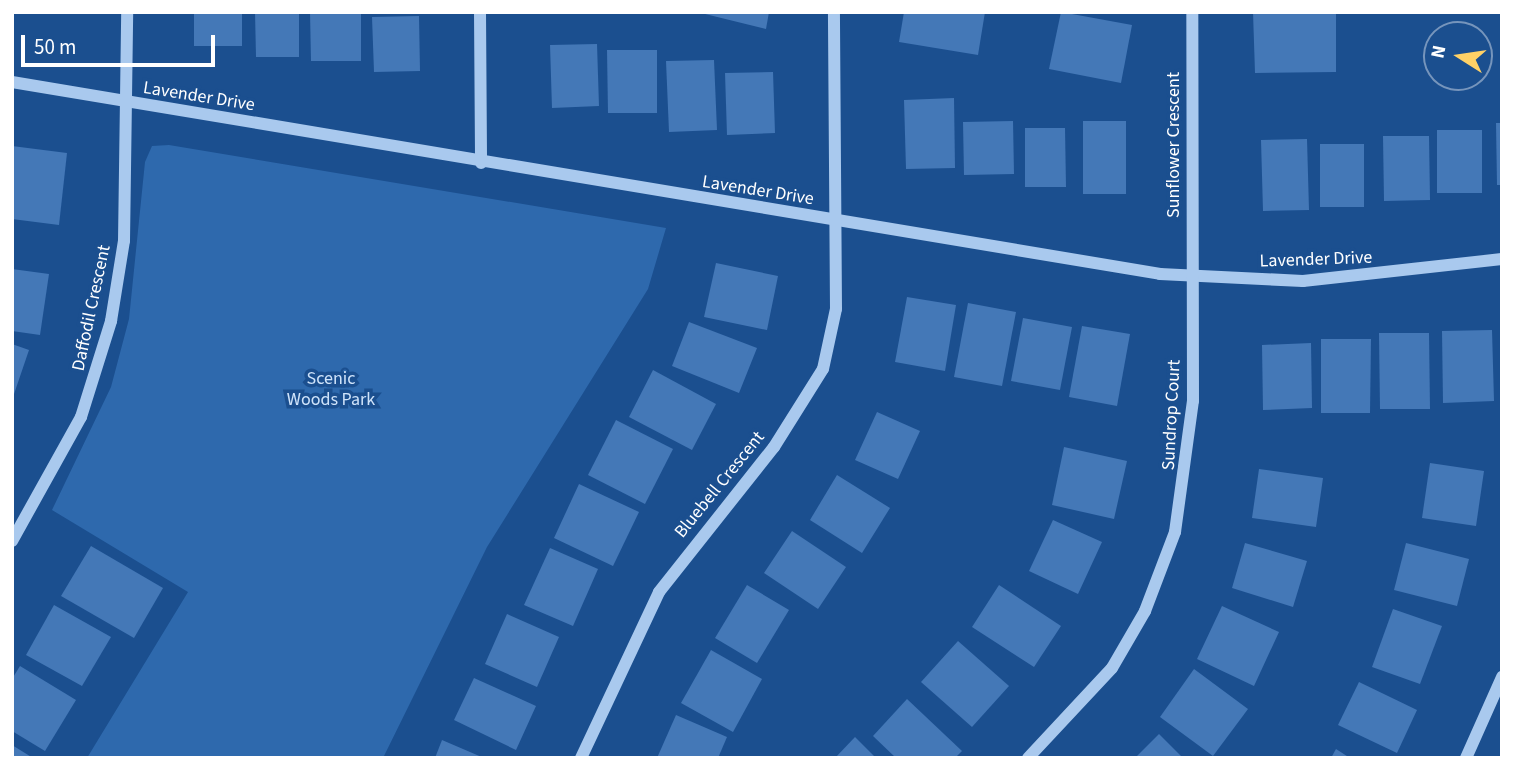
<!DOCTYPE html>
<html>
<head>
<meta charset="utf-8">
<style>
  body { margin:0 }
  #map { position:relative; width:1514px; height:770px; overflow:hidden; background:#1b4f8f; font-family:"Source Sans 3",sans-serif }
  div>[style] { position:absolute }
  .green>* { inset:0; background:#2e69ad }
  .building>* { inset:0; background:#4478b7 }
  .minor>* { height:12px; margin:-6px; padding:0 6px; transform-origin:6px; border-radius:6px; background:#a9c9ee }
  span { translate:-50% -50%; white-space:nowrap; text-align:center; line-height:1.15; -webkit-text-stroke:7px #1b4f8f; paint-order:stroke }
  .street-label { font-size:18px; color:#fff }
  .park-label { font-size:18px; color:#cfe3fa }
  .frame { position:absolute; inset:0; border:14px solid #fff; pointer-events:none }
  .north { position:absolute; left:1423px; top:21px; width:70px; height:70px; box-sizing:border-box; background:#1b4f8f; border:2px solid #7695bc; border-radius:50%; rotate:282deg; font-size:19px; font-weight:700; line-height:28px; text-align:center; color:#fff }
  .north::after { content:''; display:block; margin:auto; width:24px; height:32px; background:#ffd166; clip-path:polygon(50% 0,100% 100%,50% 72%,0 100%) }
  .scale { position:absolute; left:21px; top:35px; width:194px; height:32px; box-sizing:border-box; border:4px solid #fff; border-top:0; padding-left:9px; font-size:21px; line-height:24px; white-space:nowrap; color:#fff; -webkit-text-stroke:5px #1b4f8f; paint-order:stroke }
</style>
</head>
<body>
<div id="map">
  <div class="green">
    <i style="clip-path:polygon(169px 145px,666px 228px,648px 289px,487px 547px,383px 758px,87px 758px,188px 592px,52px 510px,111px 387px,129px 319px,145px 162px,152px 146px)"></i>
  </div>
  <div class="building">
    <i style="clip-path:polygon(194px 12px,242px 12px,242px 46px,194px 46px)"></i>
    <i style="clip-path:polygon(255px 12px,299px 12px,299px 57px,256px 57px)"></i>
    <i style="clip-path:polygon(310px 12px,361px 12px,361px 61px,311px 61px)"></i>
    <i style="clip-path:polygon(697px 12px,769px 12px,766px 29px)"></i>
    <i style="clip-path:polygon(904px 12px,985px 12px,978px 55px,899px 42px)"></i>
    <i style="clip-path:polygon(1061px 12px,1132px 25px,1121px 83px,1049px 69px)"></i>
    <i style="clip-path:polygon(1253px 12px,1336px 12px,1336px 72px,1255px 73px)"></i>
    <i style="clip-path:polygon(419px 16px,420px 71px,374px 72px,372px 17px)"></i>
    <i style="clip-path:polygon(597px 44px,599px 106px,552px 108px,550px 45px)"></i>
    <i style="clip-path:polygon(607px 50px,657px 50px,657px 113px,608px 113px)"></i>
    <i style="clip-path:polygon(714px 60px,717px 130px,669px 132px,666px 61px)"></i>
    <i style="clip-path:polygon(773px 72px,775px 133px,727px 135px,725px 73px)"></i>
    <i style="clip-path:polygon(954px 98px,955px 168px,906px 169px,904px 100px)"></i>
    <i style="clip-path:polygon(1013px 121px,1014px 174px,964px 175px,963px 122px)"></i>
    <i style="clip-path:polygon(1083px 121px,1126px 121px,1126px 194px,1083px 194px)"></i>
    <i style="clip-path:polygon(1496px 123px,1502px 123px,1502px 185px,1497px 185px)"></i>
    <i style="clip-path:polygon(1025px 128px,1065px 128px,1066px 187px,1025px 187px)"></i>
    <i style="clip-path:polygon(1437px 130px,1482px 130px,1482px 193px,1437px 193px)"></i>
    <i style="clip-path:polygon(1383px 136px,1429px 136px,1430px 200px,1384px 201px)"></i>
    <i style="clip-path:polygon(1307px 139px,1309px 210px,1263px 211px,1261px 140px)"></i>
    <i style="clip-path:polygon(1320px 144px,1364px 144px,1364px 207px,1320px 207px)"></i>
    <i style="clip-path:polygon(12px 146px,67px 153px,59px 225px,12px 219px)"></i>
    <i style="clip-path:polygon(716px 263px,778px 276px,767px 330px,704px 317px)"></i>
    <i style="clip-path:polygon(12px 269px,49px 274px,40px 335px,12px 331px)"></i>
    <i style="clip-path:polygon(907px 297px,956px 305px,945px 371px,895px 362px)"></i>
    <i style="clip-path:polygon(968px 303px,1016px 312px,1002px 386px,954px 377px)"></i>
    <i style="clip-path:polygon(1023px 318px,1072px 327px,1060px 390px,1011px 381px)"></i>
    <i style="clip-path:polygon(689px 322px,757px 348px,739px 393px,672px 366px)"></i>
    <i style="clip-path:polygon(1082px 326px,1130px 334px,1117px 406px,1069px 397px)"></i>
    <i style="clip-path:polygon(1492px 330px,1494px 401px,1443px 403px,1442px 331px)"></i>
    <i style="clip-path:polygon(1379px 333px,1429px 333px,1430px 409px,1380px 409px)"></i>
    <i style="clip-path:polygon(1321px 339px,1371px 339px,1370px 413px,1321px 413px)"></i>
    <i style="clip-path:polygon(1311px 343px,1312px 408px,1263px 410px,1262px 345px)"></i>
    <i style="clip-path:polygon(12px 344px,29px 350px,13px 397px,12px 397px)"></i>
    <i style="clip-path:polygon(653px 370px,716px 404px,692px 450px,629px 417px)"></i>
    <i style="clip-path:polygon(877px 412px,920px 431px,898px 479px,855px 460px)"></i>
    <i style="clip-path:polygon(616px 420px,673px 449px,645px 504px,588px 475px)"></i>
    <i style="clip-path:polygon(1064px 447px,1127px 461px,1114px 519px,1052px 505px)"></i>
    <i style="clip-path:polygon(1430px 463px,1484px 471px,1476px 526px,1422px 518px)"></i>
    <i style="clip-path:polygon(1259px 469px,1323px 478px,1316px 527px,1252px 518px)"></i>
    <i style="clip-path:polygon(837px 475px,890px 508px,862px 553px,810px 520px)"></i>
    <i style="clip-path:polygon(579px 484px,639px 512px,613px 566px,554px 538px)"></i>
    <i style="clip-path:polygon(1053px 520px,1102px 542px,1078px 594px,1029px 571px)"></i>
    <i style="clip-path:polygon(792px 531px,846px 567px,818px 609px,764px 573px)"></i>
    <i style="clip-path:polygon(1245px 543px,1307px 561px,1293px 607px,1232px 588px)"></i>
    <i style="clip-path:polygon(1406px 543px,1469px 559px,1457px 606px,1394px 590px)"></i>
    <i style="clip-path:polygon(91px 546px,163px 588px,134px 638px,61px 596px)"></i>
    <i style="clip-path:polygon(550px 548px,598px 569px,573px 626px,524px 605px)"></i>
    <i style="clip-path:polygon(747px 585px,789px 610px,757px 663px,715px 638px)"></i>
    <i style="clip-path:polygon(999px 585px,1061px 626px,1034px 667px,972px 627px)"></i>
    <i style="clip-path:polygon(54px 605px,111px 637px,82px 686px,26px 655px)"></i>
    <i style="clip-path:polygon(1222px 606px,1279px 632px,1254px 686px,1197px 659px)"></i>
    <i style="clip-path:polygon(1393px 609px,1442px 626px,1420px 684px,1372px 667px)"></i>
    <i style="clip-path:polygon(507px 614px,559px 637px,537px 687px,485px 664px)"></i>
    <i style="clip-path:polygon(958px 641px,1009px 686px,972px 727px,921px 682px)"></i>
    <i style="clip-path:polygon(711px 650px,762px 679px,733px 732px,681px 703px)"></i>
    <i style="clip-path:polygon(20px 666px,76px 700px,45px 751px,12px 731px,12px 679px)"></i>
    <i style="clip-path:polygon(1194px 669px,1248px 709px,1213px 756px,1160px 717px)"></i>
    <i style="clip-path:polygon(474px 678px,536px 706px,516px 750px,454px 720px)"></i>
    <i style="clip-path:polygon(1359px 682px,1417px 710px,1397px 753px,1338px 725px)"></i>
    <i style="clip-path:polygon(907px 699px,962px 751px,955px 758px,896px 758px,873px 736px)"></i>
    <i style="clip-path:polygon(676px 715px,727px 737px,718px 758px,657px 758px)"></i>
    <i style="clip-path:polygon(1159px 734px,1183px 758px,1135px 758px)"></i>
    <i style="clip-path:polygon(855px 737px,876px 758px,835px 758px)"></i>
    <i style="clip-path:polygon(442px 740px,484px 758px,435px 758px)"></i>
    <i style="clip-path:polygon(12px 745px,33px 758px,12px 758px)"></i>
    <i style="clip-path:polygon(1336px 749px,1350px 758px,1331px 758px)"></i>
  </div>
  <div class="minor">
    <i style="left:480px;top:12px;width:151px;rotate:89.6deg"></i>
    <i style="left:12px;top:82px;width:1164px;rotate:9.49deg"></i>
    <i style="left:1160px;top:274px;width:143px;rotate:2.8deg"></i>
    <i style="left:1303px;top:281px;width:200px;rotate:-6.3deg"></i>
    <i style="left:12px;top:541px;width:142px;rotate:-60.9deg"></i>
    <i style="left:81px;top:417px;width:101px;rotate:-72.6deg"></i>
    <i style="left:111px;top:321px;width:81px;rotate:-80.8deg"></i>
    <i style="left:124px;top:241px;width:229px;rotate:-89.2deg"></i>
    <i style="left:581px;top:758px;width:183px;rotate:-64.8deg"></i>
    <i style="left:659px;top:592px;width:185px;rotate:-51.6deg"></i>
    <i style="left:774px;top:447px;width:92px;rotate:-57.9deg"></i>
    <i style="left:823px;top:369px;width:61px;rotate:-77.8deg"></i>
    <i style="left:836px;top:309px;width:297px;rotate:-90.4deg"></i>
    <i style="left:1028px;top:758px;width:123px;rotate:-47deg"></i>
    <i style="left:1112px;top:668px;width:66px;rotate:-59.9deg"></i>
    <i style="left:1145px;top:611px;width:85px;rotate:-69.2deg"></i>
    <i style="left:1175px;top:532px;width:132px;rotate:-82.2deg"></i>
    <i style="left:1193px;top:401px;width:389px;rotate:-90.1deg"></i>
    <i style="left:1466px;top:758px;width:89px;rotate:-66deg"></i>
  </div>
  <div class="street-label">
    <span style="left:199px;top:97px;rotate:9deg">Lavender Drive</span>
    <span style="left:1174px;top:145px;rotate:-90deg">Sunflower Crescent</span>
    <span style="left:758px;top:191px;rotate:9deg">Lavender Drive</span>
    <span style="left:1316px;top:260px;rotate:-2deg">Lavender Drive</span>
    <span style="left:92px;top:308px;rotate:-78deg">Daffodil Crescent</span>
    <span style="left:1172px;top:415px;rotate:-87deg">Sundrop Court</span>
    <span style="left:720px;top:485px;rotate:-51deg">Bluebell Crescent</span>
  </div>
  <div class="park-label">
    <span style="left:331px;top:390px">Scenic<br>Woods Park</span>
  </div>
  <div class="frame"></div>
  <div class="north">N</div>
  <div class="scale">50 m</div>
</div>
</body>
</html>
